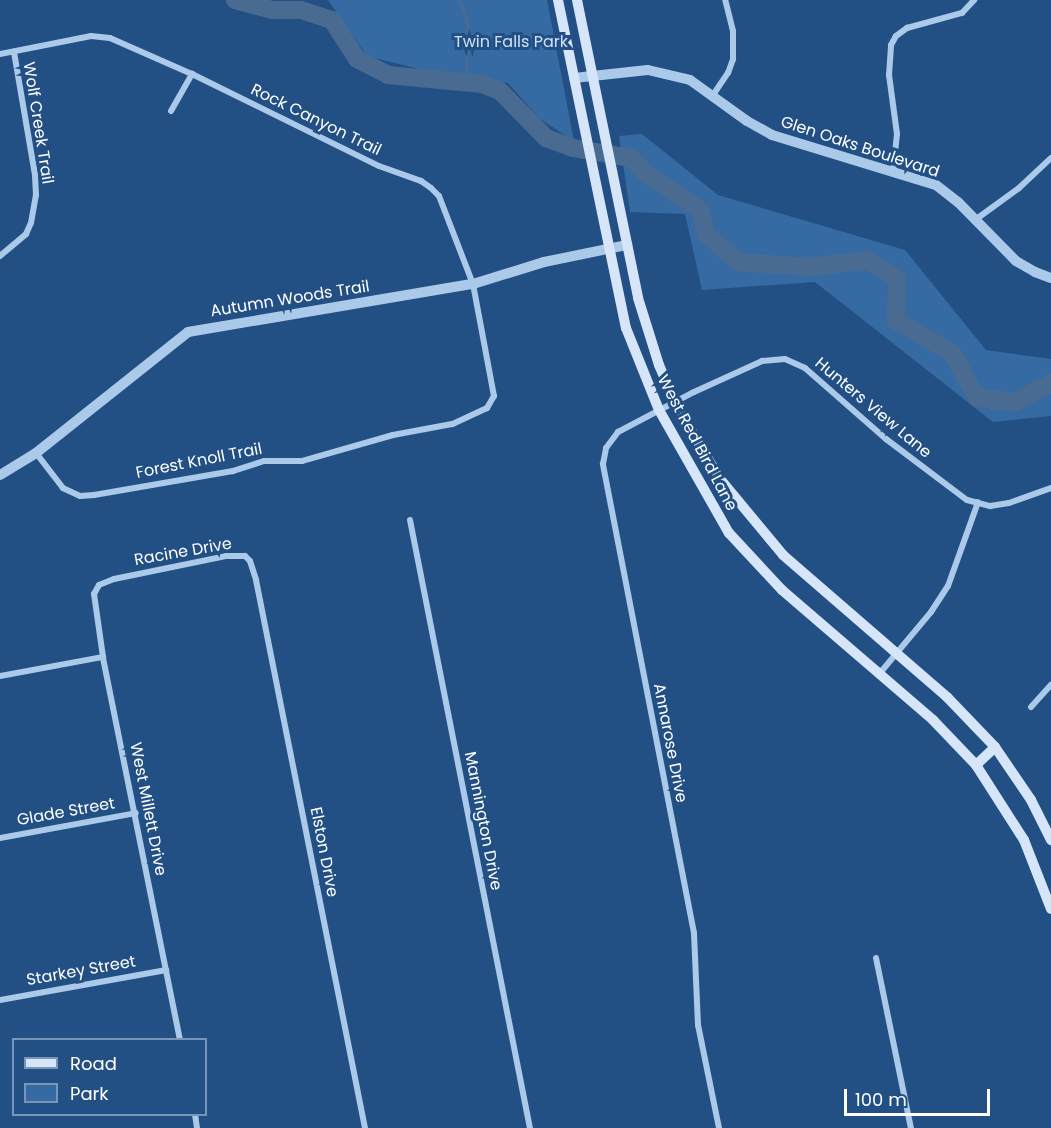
<!DOCTYPE html>
<html>
<head>
<meta charset="utf-8">
<style>
  body { margin:0 }
  #map { position:relative; width:1051px; height:1128px; overflow:hidden; background:#225085; font-family:Poppins,sans-serif }
  div>[style] { position:absolute }
  .green>* { inset:0; background:#366aa2 }
  .stream>* { height:3px; margin:-1.5px; padding:0 1.5px; transform-origin:1.5px; border-radius:1.5px; background:#4a6b91 }
  .river>* { height:18px; margin:-9px; padding:0 9px; transform-origin:9px; border-radius:9px; background:#4a6b91 }
  .minor>* { height:6px; margin:-3px; padding:0 3px; transform-origin:3px; border-radius:3px; background:#abc9e9 }
  .tertiary>* { height:10px; margin:-5px; padding:0 5px; transform-origin:5px; border-radius:5px; background:#abc9e9 }
  .secondary>* { height:10px; margin:-5px; padding:0 5px; transform-origin:5px; border-radius:5px; background:#d6e5f7 }
  span { translate:-50% -50%; white-space:nowrap; text-align:center; line-height:1.15; -webkit-text-stroke:6px #225085; paint-order:stroke }
  .park-label { font-size:16px; color:#cfe2f7 }
  .street-label { font-size:16px; color:#fff }
  .legend { position:absolute; left:12px; top:1038px; width:195px; height:78px; box-sizing:border-box; background:#225085; border:2px solid #7a96b6; margin:0; padding:8px 10px; list-style:none; font-size:18px; color:#fff }
  .legend li { display:flex; align-items:center; gap:12px; height:30px }
  .legend b { width:30px; border:2px solid #7a96b6 }
  .scale { position:absolute; left:844px; top:1089px; width:146px; height:27px; box-sizing:border-box; border:3px solid #fff; border-top:0; padding-left:8px; font-size:18px; line-height:21px; white-space:nowrap; color:#fff; -webkit-text-stroke:4px #225085; paint-order:stroke }
</style>
</head>
<body>
<div id="map">
  <div class="green">
    <i style="clip-path:polygon(328px 0,547px 0,574px 141px,540px 119px,508px 83px,443px 75px,367px 56px)"></i>
    <i style="clip-path:polygon(642px 134px,718px 195px,905px 250px,986px 350px,1051px 359px,1051px 416px,993px 422px,815px 282px,702px 290px,685px 214px,630px 212px,619px 136px)"></i>
  </div>
  <div class="stream">
    <i style="left:459px;top:0;width:22px;rotate:68deg"></i>
    <i style="left:467px;top:20px;width:63px;rotate:90.9deg"></i>
  </div>
  <div class="river">
    <i style="left:235px;top:0;width:38px;rotate:15deg"></i>
    <i style="left:272px;top:10px;width:29px"></i>
    <i style="left:301px;top:10px;width:33px;rotate:18deg"></i>
    <i style="left:332px;top:20px;width:46px;rotate:57.3deg"></i>
    <i style="left:357px;top:59px;width:35px;rotate:27deg"></i>
    <i style="left:388px;top:75px;width:94px;rotate:5.5deg"></i>
    <i style="left:482px;top:84px;width:19px;rotate:21deg"></i>
    <i style="left:500px;top:91px;width:66px;rotate:45.6deg"></i>
    <i style="left:546px;top:138px;width:29px;rotate:20deg"></i>
    <i style="left:573px;top:148px;width:59px;rotate:9.8deg"></i>
    <i style="left:631px;top:158px;width:21px;rotate:47deg"></i>
    <i style="left:645px;top:173px;width:66px;rotate:33.9deg"></i>
    <i style="left:700px;top:210px;width:25px;rotate:76deg"></i>
    <i style="left:706px;top:234px;width:43px;rotate:41.2deg"></i>
    <i style="left:738px;top:262px;width:73px;rotate:3.9deg"></i>
    <i style="left:811px;top:267px;width:57px;rotate:-7deg"></i>
    <i style="left:868px;top:260px;width:35px;rotate:33deg"></i>
    <i style="left:897px;top:279px;width:42px;rotate:91.4deg"></i>
    <i style="left:896px;top:321px;width:64px;rotate:29.7deg"></i>
    <i style="left:952px;top:353px;width:51px;rotate:60.9deg"></i>
    <i style="left:977px;top:398px;width:38px;rotate:6deg"></i>
    <i style="left:1015px;top:402px;width:41px;rotate:-27.8deg"></i>
  </div>
  <div class="minor">
    <i style="left:0;top:54px;width:93px;rotate:-11.2deg"></i>
    <i style="left:91px;top:36px;width:19px;rotate:6deg"></i>
    <i style="left:110px;top:38px;width:90px;rotate:23.7deg"></i>
    <i style="left:192px;top:74px;width:208px;rotate:26.2deg"></i>
    <i style="left:379px;top:166px;width:45px;rotate:19.7deg"></i>
    <i style="left:421px;top:181px;width:12px;rotate:35deg"></i>
    <i style="left:431px;top:188px;width:11px;rotate:45deg"></i>
    <i style="left:439px;top:196px;width:94px;rotate:68.9deg"></i>
    <i style="left:473px;top:284px;width:114px;rotate:79.4deg"></i>
    <i style="left:494px;top:396px;width:14px;rotate:120deg"></i>
    <i style="left:487px;top:408px;width:38px;rotate:155deg"></i>
    <i style="left:452px;top:424px;width:60px;rotate:169.4deg"></i>
    <i style="left:393px;top:435px;width:95px;rotate:164.1deg"></i>
    <i style="left:302px;top:461px;width:38px;rotate:180deg"></i>
    <i style="left:264px;top:461px;width:33px;rotate:162deg"></i>
    <i style="left:233px;top:471px;width:141px;rotate:170.2deg"></i>
    <i style="left:94px;top:495px;width:14px;rotate:176deg"></i>
    <i style="left:80px;top:496px;width:19px;rotate:-155deg"></i>
    <i style="left:63px;top:488px;width:44px;rotate:-127.6deg"></i>
    <i style="left:713px;top:95px;width:27px;rotate:-56deg"></i>
    <i style="left:728px;top:73px;width:15px;rotate:-70deg"></i>
    <i style="left:733px;top:59px;width:28px;rotate:-90deg"></i>
    <i style="left:733px;top:31px;width:32px;rotate:-104deg"></i>
    <i style="left:171px;top:111px;width:43px;rotate:-60.4deg"></i>
    <i style="left:893px;top:172px;width:38px;rotate:-84deg"></i>
    <i style="left:897px;top:134px;width:60px;rotate:-97.7deg"></i>
    <i style="left:889px;top:75px;width:30px;rotate:-86deg"></i>
    <i style="left:891px;top:45px;width:10px;rotate:-61deg"></i>
    <i style="left:896px;top:36px;width:14px;rotate:-36deg"></i>
    <i style="left:907px;top:28px;width:57px;rotate:-15.3deg"></i>
    <i style="left:962px;top:13px;width:18px;rotate:-47deg"></i>
    <i style="left:975px;top:220px;width:54px;rotate:-36deg"></i>
    <i style="left:1019px;top:188px;width:44px;rotate:-43.2deg"></i>
    <i style="left:0;top:256px;width:34px;rotate:-40deg"></i>
    <i style="left:26px;top:234px;width:12px;rotate:-66deg"></i>
    <i style="left:31px;top:223px;width:28px;rotate:-80deg"></i>
    <i style="left:36px;top:195px;width:20px;rotate:-93deg"></i>
    <i style="left:35px;top:175px;width:125px;rotate:-99.7deg"></i>
    <i style="left:410px;top:520px;width:620px;rotate:78.84deg"></i>
    <i style="left:880px;top:673px;width:80px;rotate:-50.1deg"></i>
    <i style="left:931px;top:612px;width:31px;rotate:-57deg"></i>
    <i style="left:948px;top:586px;width:89px;rotate:-70.3deg"></i>
    <i style="left:0;top:676px;width:105px;rotate:-10.5deg"></i>
    <i style="left:1031px;top:707px;width:30px;rotate:-48deg"></i>
    <i style="left:0;top:838px;width:138px;rotate:-10.4deg"></i>
    <i style="left:876px;top:958px;width:174px;rotate:78.4deg"></i>
    <i style="left:0;top:1000px;width:169px;rotate:-10.2deg"></i>
    <i style="left:180px;top:1040px;width:391px;rotate:-101.4deg"></i>
    <i style="left:103px;top:657px;width:64px;rotate:-98.1deg"></i>
    <i style="left:94px;top:594px;width:10px;rotate:-61deg"></i>
    <i style="left:99px;top:585px;width:16px;rotate:-22deg"></i>
    <i style="left:114px;top:579px;width:114px;rotate:-11.6deg"></i>
    <i style="left:226px;top:556px;width:19px"></i>
    <i style="left:245px;top:556px;width:7px;rotate:45deg"></i>
    <i style="left:250px;top:561px;width:20px;rotate:72deg"></i>
    <i style="left:256px;top:580px;width:559px;rotate:78.75deg"></i>
    <i style="left:195px;top:1114px;width:14px;rotate:82deg"></i>
    <i style="left:719px;top:1128px;width:105px;rotate:-101.5deg"></i>
    <i style="left:698px;top:1025px;width:92px;rotate:-92.5deg"></i>
    <i style="left:694px;top:933px;width:478px;rotate:-101deg"></i>
    <i style="left:603px;top:464px;width:16px;rotate:-79deg"></i>
    <i style="left:606px;top:448px;width:20px;rotate:-53deg"></i>
    <i style="left:618px;top:432px;width:86px;rotate:-27.8deg"></i>
    <i style="left:694px;top:392px;width:75px;rotate:-24.5deg"></i>
    <i style="left:762px;top:361px;width:23px;rotate:-5deg"></i>
    <i style="left:785px;top:359px;width:22px;rotate:24deg"></i>
    <i style="left:805px;top:368px;width:108px;rotate:41.2deg"></i>
    <i style="left:886px;top:439px;width:101px;rotate:37deg"></i>
    <i style="left:967px;top:500px;width:24px;rotate:15deg"></i>
    <i style="left:990px;top:506px;width:19px;rotate:-9deg"></i>
    <i style="left:1009px;top:503px;width:45px;rotate:-19.7deg"></i>
  </div>
  <div class="tertiary">
    <i style="left:574px;top:78px;width:74px;rotate:-6.2deg"></i>
    <i style="left:648px;top:70px;width:43px;rotate:13.4deg"></i>
    <i style="left:690px;top:80px;width:70px;rotate:35.7deg"></i>
    <i style="left:747px;top:121px;width:29px;rotate:29deg"></i>
    <i style="left:772px;top:135px;width:171px;rotate:17deg"></i>
    <i style="left:936px;top:185px;width:28px;rotate:38deg"></i>
    <i style="left:958px;top:202px;width:83px;rotate:45.5deg"></i>
    <i style="left:1016px;top:261px;width:22px;rotate:30deg"></i>
    <i style="left:1035px;top:272px;width:17px;rotate:21deg"></i>
    <i style="left:0;top:475px;width:42px;rotate:-31.4deg"></i>
    <i style="left:36px;top:453px;width:194px;rotate:-38.5deg"></i>
    <i style="left:188px;top:332px;width:289px;rotate:-9.6deg"></i>
    <i style="left:473px;top:284px;width:74px;rotate:-17.2deg"></i>
    <i style="left:544px;top:262px;width:85px;rotate:-11.6deg"></i>
  </div>
  <div class="secondary">
    <i style="left:558px;top:0;width:335px;rotate:78.3deg"></i>
    <i style="left:626px;top:328px;width:88px;rotate:68.1deg"></i>
    <i style="left:659px;top:410px;width:142px;rotate:60.4deg"></i>
    <i style="left:729px;top:533px;width:78px;rotate:47.1deg"></i>
    <i style="left:782px;top:590px;width:199px;rotate:40.7deg"></i>
    <i style="left:933px;top:720px;width:62px;rotate:46.3deg"></i>
    <i style="left:976px;top:765px;width:89px;rotate:57.4deg"></i>
    <i style="left:1024px;top:840px;width:74px;rotate:68.6deg"></i>
    <i style="left:577px;top:0;width:304px;rotate:78.4deg"></i>
    <i style="left:638px;top:298px;width:70px;rotate:72.6deg"></i>
    <i style="left:659px;top:365px;width:40px;rotate:66.6deg"></i>
    <i style="left:675px;top:402px;width:43px;rotate:60.4deg"></i>
    <i style="left:696px;top:439px;width:47px;rotate:59deg"></i>
    <i style="left:720px;top:479px;width:99px;rotate:50.3deg"></i>
    <i style="left:783px;top:555px;width:217px;rotate:40.9deg"></i>
    <i style="left:947px;top:697px;width:69px;rotate:46.2deg"></i>
    <i style="left:995px;top:747px;width:64px;rotate:55.8deg"></i>
    <i style="left:1031px;top:800px;width:45px;rotate:63.4deg"></i>
    <i style="left:976px;top:765px;width:26px;rotate:-43deg"></i>
  </div>
  <div class="park-label">
    <span style="left:511px;top:42px">Twin Falls Park</span>
  </div>
  <div class="street-label">
    <span style="left:316px;top:120px;rotate:26deg">Rock Canyon Trail</span>
    <span style="left:38px;top:123px;rotate:81deg">Wolf Creek Trail</span>
    <span style="left:860px;top:147px;rotate:18deg">Glen Oaks Boulevard</span>
    <span style="left:290px;top:299px;rotate:-9deg">Autumn Woods Trail</span>
    <span style="left:873px;top:408px;rotate:40deg">Hunters View Lane</span>
    <span style="left:697px;top:443px;rotate:62deg">West Red Bird Lane</span>
    <span style="left:199px;top:461px;rotate:-11deg">Forest Knoll Trail</span>
    <span style="left:183px;top:552px;rotate:-10deg">Racine Drive</span>
    <span style="left:670px;top:743px;rotate:79deg">Annarose Drive</span>
    <span style="left:148px;top:809px;rotate:79deg">West Millett Drive</span>
    <span style="left:66px;top:812px;rotate:-10deg">Glade Street</span>
    <span style="left:483px;top:821px;rotate:79deg">Mannington Drive</span>
    <span style="left:324px;top:852px;rotate:79deg">Elston Drive</span>
    <span style="left:81px;top:971px;rotate:-10deg">Starkey Street</span>
  </div>
  <ul class="legend">
  <li><b style="height:8px;background:#d6e5f7"></b>Road</li>
  <li><b style="height:16px;background:#366aa2"></b>Park</li>
  </ul>
  <div class="scale">100 m</div>
</div>
</body>
</html>
